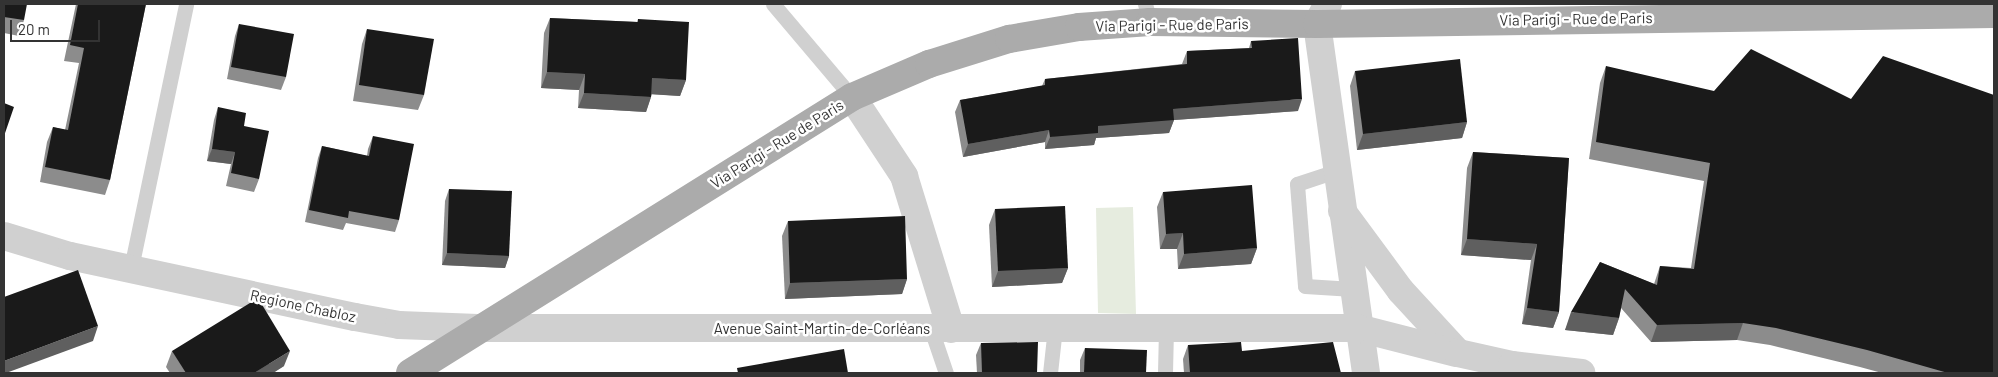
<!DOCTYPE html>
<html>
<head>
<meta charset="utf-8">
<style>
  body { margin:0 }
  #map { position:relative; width:1998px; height:377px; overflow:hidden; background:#fff; font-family:Barlow,sans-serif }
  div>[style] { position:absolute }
  .green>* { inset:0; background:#e6ecdf }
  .service>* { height:15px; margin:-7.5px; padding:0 7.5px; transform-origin:7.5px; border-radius:7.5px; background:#d0d0d0 }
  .minor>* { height:28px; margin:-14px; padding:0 14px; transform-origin:14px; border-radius:14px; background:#d0d0d0 }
  .tertiary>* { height:28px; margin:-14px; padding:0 14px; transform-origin:14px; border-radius:14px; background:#d0d0d0 }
  .primary>* { height:28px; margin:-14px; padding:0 14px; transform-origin:14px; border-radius:14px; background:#ababab }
  .wall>* { inset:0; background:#8c8c8c }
  .shaded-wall>* { inset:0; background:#5f5f5f }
  .building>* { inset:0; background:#1a1a1a }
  span { translate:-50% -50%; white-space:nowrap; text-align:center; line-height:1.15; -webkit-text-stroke:5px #fff; paint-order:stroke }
  .street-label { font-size:15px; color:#333 }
  .frame { position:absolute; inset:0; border:5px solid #333; pointer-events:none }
  .scale { position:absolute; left:10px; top:20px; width:90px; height:22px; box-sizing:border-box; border:2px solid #333; border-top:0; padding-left:6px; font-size:15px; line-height:18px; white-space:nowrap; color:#333; -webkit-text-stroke:4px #fff; paint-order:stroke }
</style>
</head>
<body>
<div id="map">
  <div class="green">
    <i style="clip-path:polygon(1133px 207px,1136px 314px,1098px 313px,1096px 208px)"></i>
  </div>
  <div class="service">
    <i style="left:773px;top:4px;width:122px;rotate:49.7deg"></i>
    <i style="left:1145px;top:4px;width:19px;rotate:74deg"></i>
    <i style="left:1336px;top:171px;width:41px;rotate:161.6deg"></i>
    <i style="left:1297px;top:184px;width:102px;rotate:85.5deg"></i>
    <i style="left:1305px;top:286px;width:48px;rotate:3.6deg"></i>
    <i style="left:131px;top:268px;width:270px;rotate:-78.2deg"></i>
    <i style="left:931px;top:329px;width:46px;rotate:71.2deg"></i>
    <i style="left:1050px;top:373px;width:45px;rotate:-83.7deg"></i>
    <i style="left:1165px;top:373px;width:45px;rotate:-88.7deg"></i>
  </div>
  <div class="minor">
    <i style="left:1328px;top:4px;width:23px;rotate:119deg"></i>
    <i style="left:1317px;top:24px;width:352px;rotate:82deg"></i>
    <i style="left:852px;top:97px;width:95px;rotate:56.6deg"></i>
    <i style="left:904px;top:176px;width:160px;rotate:72.9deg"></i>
    <i style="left:1342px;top:211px;width:99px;rotate:53.6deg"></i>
    <i style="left:1401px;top:291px;width:84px;rotate:47.4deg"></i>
    <i style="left:4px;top:236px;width:69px;rotate:16.9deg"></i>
    <i style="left:70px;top:256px;width:291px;rotate:12.1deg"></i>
    <i style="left:355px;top:317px;width:45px;rotate:10.3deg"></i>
    <i style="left:399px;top:325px;width:79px;rotate:2.2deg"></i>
    <i style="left:1358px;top:328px;width:101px;rotate:14.3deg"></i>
  </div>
  <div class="tertiary">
    <i style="left:478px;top:328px;width:880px"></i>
    <i style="left:1458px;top:353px;width:55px;rotate:12.5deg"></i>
    <i style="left:1512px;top:365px;width:70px;rotate:6.5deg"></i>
  </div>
  <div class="primary">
    <i style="left:410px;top:373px;width:521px;rotate:-31.98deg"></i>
    <i style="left:852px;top:97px;width:84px;rotate:-23.2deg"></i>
    <i style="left:929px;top:64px;width:84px;rotate:-17.4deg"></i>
    <i style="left:1009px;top:39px;width:71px;rotate:-9.7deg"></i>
    <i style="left:1079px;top:27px;width:71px;rotate:-4deg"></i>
    <i style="left:1150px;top:22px;width:167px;rotate:0.7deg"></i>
    <i style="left:1317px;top:24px;width:677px;rotate:-0.85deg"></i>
  </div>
  <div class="wall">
    <i style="clip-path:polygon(4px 4px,24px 20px,19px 36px,4px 33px)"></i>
    <i style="clip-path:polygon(76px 4px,146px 4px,110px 180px,105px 195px,40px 182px,47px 142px,53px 127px,65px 130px,79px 63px,64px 61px)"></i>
    <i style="clip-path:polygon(550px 18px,637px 22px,638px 19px,686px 80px,680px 96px,652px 94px,646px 112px,578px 108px,579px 90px,541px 88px,544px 33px)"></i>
    <i style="clip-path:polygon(239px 24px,286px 77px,281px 90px,227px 79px,235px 36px)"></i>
    <i style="clip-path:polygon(367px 29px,424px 95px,418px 110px,353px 101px,362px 44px)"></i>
    <i style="clip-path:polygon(1251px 41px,1298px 111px,1174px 120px,1169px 133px,1096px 138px,1094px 145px,1045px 149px,1045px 142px,963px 157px,955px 112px,960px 100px,1042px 86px,1045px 79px,1182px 64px,1187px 51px,1249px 48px)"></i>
    <i style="clip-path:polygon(1606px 66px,1994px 373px,1882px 373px,1860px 367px,1770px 345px,1737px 340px,1651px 342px,1621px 308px,1619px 318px,1613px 335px,1565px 330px,1600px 262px,1654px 284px,1660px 266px,1691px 268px,1704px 181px,1589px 159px,1600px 83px)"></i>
    <i style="clip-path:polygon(1355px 71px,1467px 122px,1462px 138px,1357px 150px,1350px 86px)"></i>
    <i style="clip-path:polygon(218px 107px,244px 126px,259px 179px,254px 192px,226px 186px,231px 164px,207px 161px,214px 120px)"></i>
    <i style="clip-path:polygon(373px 136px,399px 220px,395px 232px,346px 223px,343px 230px,305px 222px,318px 158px,322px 146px,367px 156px,368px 149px)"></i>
    <i style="clip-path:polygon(1473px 152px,1569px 158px,1559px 312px,1553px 328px,1522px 324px,1531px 260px,1461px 255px,1467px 168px)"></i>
    <i style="clip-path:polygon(449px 189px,509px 256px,505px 268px,442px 265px,445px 201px)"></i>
    <i style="clip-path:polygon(1163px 192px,1257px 248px,1251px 264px,1178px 269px,1177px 249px,1160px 249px,1157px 207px)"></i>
    <i style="clip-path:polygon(995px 209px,1068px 268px,1062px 283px,992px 287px,989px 225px)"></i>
    <i style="clip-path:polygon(788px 221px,907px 279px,902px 294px,785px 299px,782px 236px)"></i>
    <i style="clip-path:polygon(981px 343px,1037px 373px,977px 373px,976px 355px)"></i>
    <i style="clip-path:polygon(1188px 345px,1242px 351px,1341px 373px,1184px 373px,1183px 359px)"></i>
    <i style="clip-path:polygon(1085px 348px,1146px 373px,1080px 373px,1080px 360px)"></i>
    <i style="clip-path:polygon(172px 351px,284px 366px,273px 373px,170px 373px,166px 367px)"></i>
  </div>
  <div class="shaded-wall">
    <i style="clip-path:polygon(547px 72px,585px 74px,579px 90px,541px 88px)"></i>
    <i style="clip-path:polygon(652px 78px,686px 80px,680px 96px,647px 94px)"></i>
    <i style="clip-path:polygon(584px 93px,651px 97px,646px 112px,578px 108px)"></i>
    <i style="clip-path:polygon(1302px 99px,1298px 111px,1174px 120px,1169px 133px,1096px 138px,1094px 145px,1045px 149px,1050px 137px,1098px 126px,1173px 109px)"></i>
    <i style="clip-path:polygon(1467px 122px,1462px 138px,1357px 150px,1363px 134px)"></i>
    <i style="clip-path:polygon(1049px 130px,1045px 142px,963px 157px,968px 144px)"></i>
    <i style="clip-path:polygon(212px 149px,235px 152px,231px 164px,207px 161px)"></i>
    <i style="clip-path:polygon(1183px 233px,1177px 249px,1160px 249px,1166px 234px)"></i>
    <i style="clip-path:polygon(1467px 239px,1537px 244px,1531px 260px,1461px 255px)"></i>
    <i style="clip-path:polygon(1257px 248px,1251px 264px,1178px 269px,1184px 254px)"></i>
    <i style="clip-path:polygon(447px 253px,509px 256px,505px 268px,442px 265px)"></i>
    <i style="clip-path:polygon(1068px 268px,1062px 283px,992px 287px,998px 271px)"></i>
    <i style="clip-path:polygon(907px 279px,902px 294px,785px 299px,790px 283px)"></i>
    <i style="clip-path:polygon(1527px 308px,1559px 312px,1553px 328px,1522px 324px)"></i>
    <i style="clip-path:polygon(1571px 312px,1619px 318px,1613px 335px,1565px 330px)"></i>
    <i style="clip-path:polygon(1743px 323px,1737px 340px,1651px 342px,1657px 325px)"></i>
    <i style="clip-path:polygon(98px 326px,93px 341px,6px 373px,4px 373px,4px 361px)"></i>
    <i style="clip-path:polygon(290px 351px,284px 366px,273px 373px,254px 373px)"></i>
  </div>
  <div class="building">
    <i style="clip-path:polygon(4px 4px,27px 4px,24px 20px,4px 17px)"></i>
    <i style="clip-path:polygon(78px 4px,146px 4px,110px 180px,45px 167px,53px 127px,68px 130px,84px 48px,70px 45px)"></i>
    <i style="clip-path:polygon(550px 18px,638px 22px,638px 19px,689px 22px,686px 80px,652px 78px,651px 97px,584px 93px,585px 74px,547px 72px)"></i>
    <i style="clip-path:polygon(239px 24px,294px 34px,286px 77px,231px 67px)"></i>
    <i style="clip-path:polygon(367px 29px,434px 39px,424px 95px,359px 85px)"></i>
    <i style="clip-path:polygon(1298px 38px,1302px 99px,1173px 109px,1174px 120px,1098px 126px,1098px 133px,1050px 137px,1049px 130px,968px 144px,960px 100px,1045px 85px,1045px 79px,1187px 64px,1187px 51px,1252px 48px,1251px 41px)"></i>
    <i style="clip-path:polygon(1751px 49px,1851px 99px,1883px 56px,1994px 95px,1994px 373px,1948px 373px,1867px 350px,1776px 328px,1743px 323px,1657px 325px,1625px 289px,1619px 318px,1571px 312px,1600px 262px,1657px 285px,1660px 266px,1694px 269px,1710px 163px,1596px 142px,1606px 66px,1714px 91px)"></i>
    <i style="clip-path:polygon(1460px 59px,1467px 122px,1363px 134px,1355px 71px)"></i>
    <i style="clip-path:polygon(4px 103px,14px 107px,4px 136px)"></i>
    <i style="clip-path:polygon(218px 107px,246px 113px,244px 126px,269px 131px,259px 179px,231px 173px,235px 152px,212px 149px)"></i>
    <i style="clip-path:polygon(373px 136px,414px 144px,399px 220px,349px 211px,348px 218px,309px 210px,322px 146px,369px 156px)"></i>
    <i style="clip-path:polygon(1473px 152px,1569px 158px,1559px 312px,1527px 308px,1537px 244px,1467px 239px)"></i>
    <i style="clip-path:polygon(1252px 185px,1257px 248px,1184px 254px,1183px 233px,1166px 234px,1163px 192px)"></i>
    <i style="clip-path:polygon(449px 189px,512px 191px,509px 256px,447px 253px)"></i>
    <i style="clip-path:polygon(1065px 206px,1068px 268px,998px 271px,995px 209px)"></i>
    <i style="clip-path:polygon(905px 216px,907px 279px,790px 283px,788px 221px)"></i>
    <i style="clip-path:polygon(78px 270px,98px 326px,4px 361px,4px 297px)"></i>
    <i style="clip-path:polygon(258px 298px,290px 351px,254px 373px,186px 373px,172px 351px)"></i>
    <i style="clip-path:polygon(1038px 342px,1037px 373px,982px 373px,981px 343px)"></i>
    <i style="clip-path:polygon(1241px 342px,1242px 351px,1333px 342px,1341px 373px,1190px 373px,1188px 345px)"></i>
    <i style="clip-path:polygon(1085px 348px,1147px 350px,1146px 373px,1084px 373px)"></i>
    <i style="clip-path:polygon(844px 349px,848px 373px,738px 373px,737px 368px)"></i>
  </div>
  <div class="street-label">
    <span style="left:1576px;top:19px;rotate:-1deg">Via Parigi - Rue de Paris</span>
    <span style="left:1172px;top:25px;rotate:-1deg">Via Parigi - Rue de Paris</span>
    <span style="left:777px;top:144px;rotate:-32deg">Via Parigi - Rue de Paris</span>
    <span style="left:303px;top:306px;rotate:12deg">Regione Chabloz</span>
    <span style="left:822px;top:329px">Avenue Saint-Martin-de-Corléans</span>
  </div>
  <div class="frame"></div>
  <div class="scale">20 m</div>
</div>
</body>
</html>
